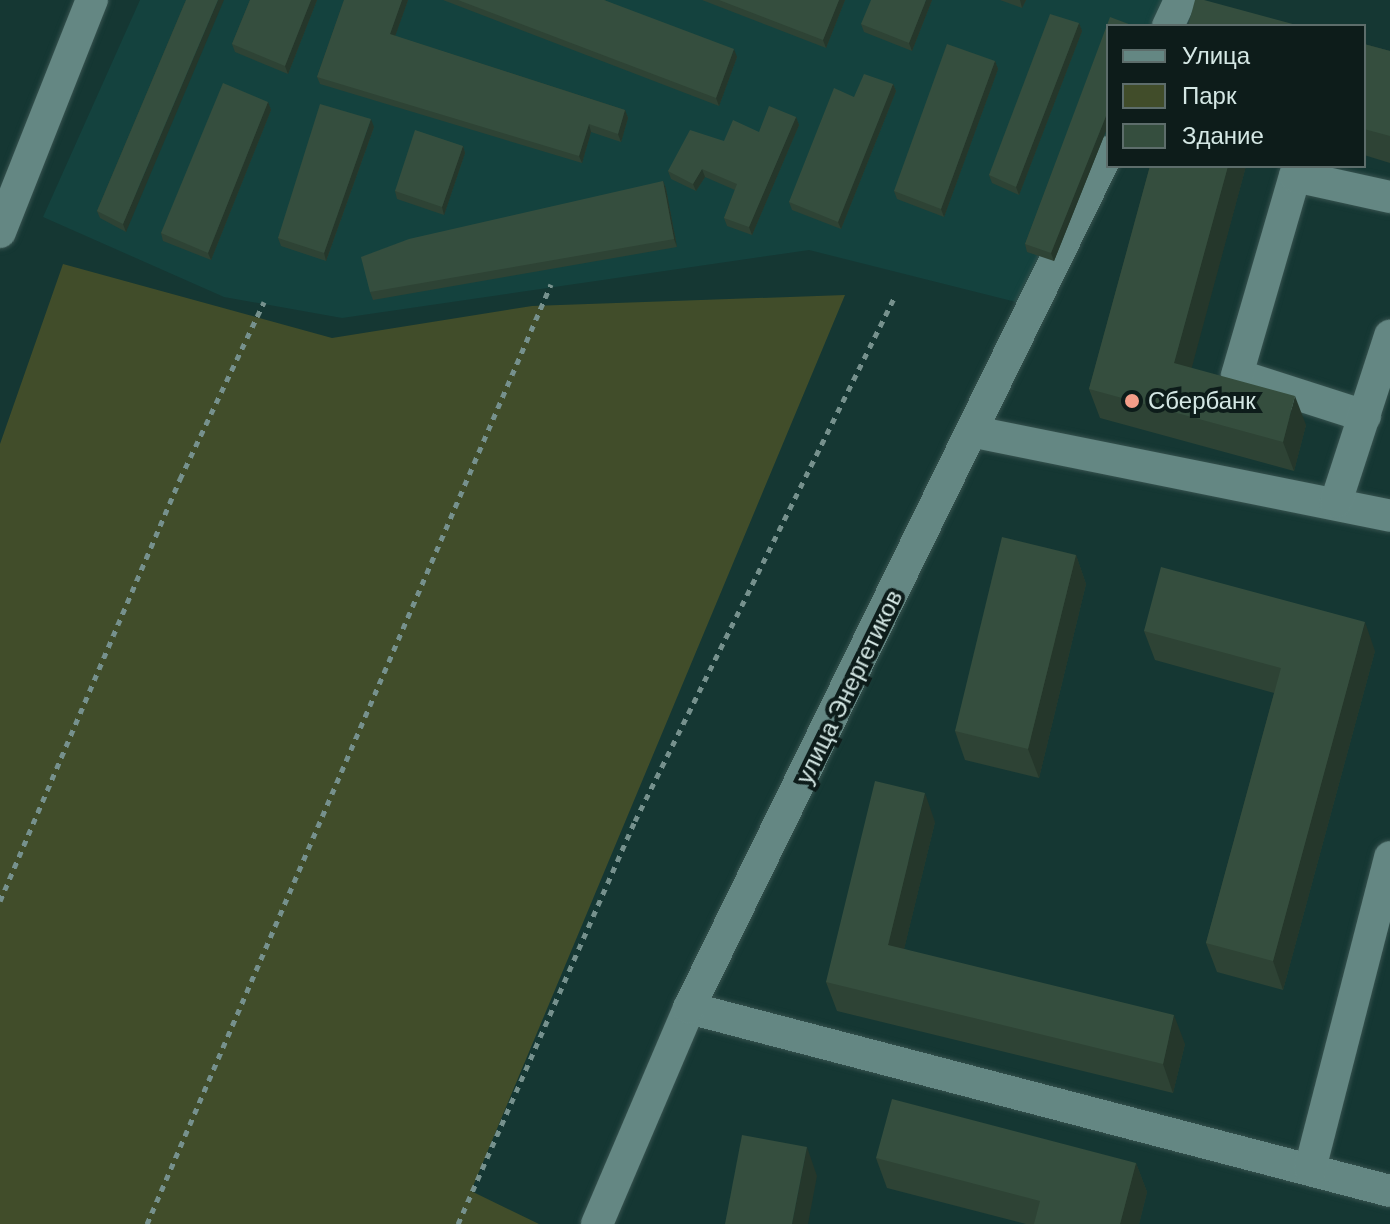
<!DOCTYPE html>
<html>
<head>
<meta charset="utf-8">
<style>
  body { margin:0 }
  #map { position:relative; width:1390px; height:1224px; overflow:hidden; background:#153733; font-family:Helvetica,sans-serif }
  div>[style] { position:absolute }
  .built>* { inset:0; background:#14423e }
  .green>* { inset:0; background:#414d2a }
  .path>* { height:5px; margin-top:-2.5px; transform-origin:0; background:repeating-linear-gradient(90deg,#76918d 0 6px,transparent 0 12px) }
  .roads { filter:drop-shadow(0 0 2px #37524f) drop-shadow(0 0 2px #37524f) }
  .minor>* { height:32px; margin:-16px; padding:0 16px; transform-origin:16px; border-radius:16px; background:#648783 }
  .wall>* { inset:0; background:#2e4335 }
  .shaded-wall>* { inset:0; background:#25372b }
  .building>* { inset:0; background:#354e3e }
  .dots>* { width:22px; height:22px; translate:-50% -50%; box-sizing:border-box; border:4px solid #0d1c1a; border-radius:50% }
  span { translate:-50% -50%; white-space:nowrap; text-align:center; line-height:1.15; -webkit-text-stroke:8px #0d1c1a; paint-order:stroke }
  .poi-label { font-size:24px; color:#d4e7e4 }
  .left { translate:0 -50%; text-align:left }
  .street-label { font-size:24px; color:#d4e7e4 }
  .legend { position:absolute; left:1106px; top:24px; width:260px; height:144px; box-sizing:border-box; background:#0d1c1a; border:2px solid #5d6d6b; margin:0; padding:10px 14px; list-style:none; font-size:24px; color:#d4e7e4 }
  .legend li { display:flex; align-items:center; gap:16px; height:40px }
  .legend b { width:40px; border:2px solid #5d6d6b }
</style>
</head>
<body>
<div id="map">
  <div class="built">
    <i style="clip-path:polygon(140px 0,1186px 0,1174px 26px,1108px 26px,1108px 166px,1044px 309px,809px 250px,342px 318px,224px 297px,43px 217px)"></i>
  </div>
  <div class="green">
    <i style="clip-path:polygon(63px 264px,332px 338px,532px 306px,845px 295px,471px 1191px,539px 1224px,0 1224px,0 444px)"></i>
  </div>
  <div class="path">
    <i style="left:0;top:901px;width:459px;rotate:-66.9deg"></i>
    <i style="left:180px;top:479px;width:196px;rotate:-64.6deg"></i>
    <i style="left:147px;top:1224px;width:1023px;rotate:-66.74deg"></i>
    <i style="left:458px;top:1224px;width:440px;rotate:-66.3deg"></i>
    <i style="left:635px;top:821px;width:586px;rotate:-63.65deg"></i>
  </div>
  <div class="roads">
    <div class="minor">
      <i style="left:1168px;top:26px;width:29px;rotate:-65deg"></i>
      <i style="left:0;top:232px;width:250px;rotate:-68.4deg"></i>
      <i style="left:1365px;top:416px;width:134px;rotate:-162.2deg"></i>
      <i style="left:1237px;top:375px;width:207px;rotate:-73.8deg"></i>
      <i style="left:1295px;top:176px;width:97px;rotate:12.5deg"></i>
      <i style="left:975px;top:432px;width:423px;rotate:11.4deg"></i>
      <i style="left:1336px;top:502px;width:175px;rotate:-72deg"></i>
      <i style="left:689px;top:1008px;width:724px;rotate:14.63deg"></i>
      <i style="left:1310px;top:1169px;width:322px;rotate:-75.6deg"></i>
      <i style="left:597px;top:1224px;width:235px;rotate:-66.9deg"></i>
      <i style="left:689px;top:1008px;width:953px;rotate:-63.92deg"></i>
    </div>
  </div>
  <div class="wall">
    <i style="clip-path:polygon(186px 0,126px 232px,100px 218px,97px 211px)"></i>
    <i style="clip-path:polygon(250px 0,317px 0,288px 74px,235px 52px,232px 44px)"></i>
    <i style="clip-path:polygon(344px 0,408px 0,395px 36px,625px 110px,628px 118px,621px 142px,591px 132px,582px 163px,320px 84px,317px 77px)"></i>
    <i style="clip-path:polygon(443px 0,604px 0,737px 57px,719px 106px)"></i>
    <i style="clip-path:polygon(702px 0,845px 0,826px 48px)"></i>
    <i style="clip-path:polygon(932px 0,912px 51px,864px 32px,861px 24px)"></i>
    <i style="clip-path:polygon(1000px 0,1026px 0,1022px 8px)"></i>
    <i style="clip-path:polygon(1079px 23px,1082px 31px,1019px 195px,992px 183px,989px 175px)"></i>
    <i style="clip-path:polygon(1108px 26px,1108px 126px,1054px 261px,1027px 252px,1025px 244px)"></i>
    <i style="clip-path:polygon(1364px 44px,1390px 51px,1390px 163px,1364px 155px)"></i>
    <i style="clip-path:polygon(995px 61px,998px 69px,944px 217px,897px 199px,894px 191px)"></i>
    <i style="clip-path:polygon(893px 84px,896px 91px,841px 229px,792px 210px,789px 202px,854px 97px)"></i>
    <i style="clip-path:polygon(268px 102px,271px 110px,211px 260px,163px 241px,161px 233px)"></i>
    <i style="clip-path:polygon(796px 117px,799px 125px,752px 235px,727px 226px,724px 218px,735px 190px,705px 177px,696px 191px,671px 179px,668px 171px,724px 141px,759px 132px)"></i>
    <i style="clip-path:polygon(374px 127px,326px 261px,281px 246px,278px 238px)"></i>
    <i style="clip-path:polygon(463px 146px,465px 153px,444px 215px,397px 199px,395px 191px)"></i>
    <i style="clip-path:polygon(1150px 166px,1246px 166px,1191px 368px,1306px 425px,1294px 471px,1100px 418px,1089px 389px)"></i>
    <i style="clip-path:polygon(663px 181px,666px 189px,677px 247px,373px 300px,370px 292px)"></i>
    <i style="clip-path:polygon(1076px 555px,1086px 584px,1039px 778px,965px 760px,955px 731px)"></i>
    <i style="clip-path:polygon(1144px 631px,1375px 651px,1283px 990px,1217px 972px,1206px 943px,1274px 693px,1155px 660px)"></i>
    <i style="clip-path:polygon(935px 822px,904px 949px,1185px 1044px,1173px 1093px,837px 1011px,826px 982px)"></i>
    <i style="clip-path:polygon(876px 1158px,1136px 1163px,1147px 1192px,1139px 1224px,1026px 1224px,887px 1188px)"></i>
  </div>
  <div class="shaded-wall">
    <i style="clip-path:polygon(218px 0,224px 0,126px 232px,123px 224px)"></i>
    <i style="clip-path:polygon(311px 0,317px 0,288px 74px,285px 66px)"></i>
    <i style="clip-path:polygon(402px 0,408px 0,393px 42px,390px 34px)"></i>
    <i style="clip-path:polygon(839px 0,845px 0,826px 48px,823px 40px)"></i>
    <i style="clip-path:polygon(926px 0,932px 0,912px 51px,909px 43px)"></i>
    <i style="clip-path:polygon(1020px 0,1026px 0,1022px 8px)"></i>
    <i style="clip-path:polygon(1079px 23px,1082px 31px,1019px 195px,1016px 187px)"></i>
    <i style="clip-path:polygon(734px 49px,737px 57px,719px 106px,716px 98px)"></i>
    <i style="clip-path:polygon(995px 61px,998px 69px,944px 217px,941px 209px)"></i>
    <i style="clip-path:polygon(893px 84px,896px 91px,841px 229px,838px 222px)"></i>
    <i style="clip-path:polygon(268px 102px,271px 110px,211px 260px,208px 253px)"></i>
    <i style="clip-path:polygon(625px 110px,628px 118px,621px 142px,618px 134px)"></i>
    <i style="clip-path:polygon(1108px 111px,1108px 126px,1054px 261px,1051px 253px)"></i>
    <i style="clip-path:polygon(796px 117px,799px 125px,752px 235px,749px 227px)"></i>
    <i style="clip-path:polygon(371px 119px,374px 127px,326px 261px,324px 253px)"></i>
    <i style="clip-path:polygon(589px 124px,591px 132px,582px 163px,579px 156px)"></i>
    <i style="clip-path:polygon(463px 146px,465px 153px,444px 215px,442px 207px)"></i>
    <i style="clip-path:polygon(1228px 166px,1246px 166px,1185px 393px,1174px 363px)"></i>
    <i style="clip-path:polygon(702px 169px,705px 177px,696px 191px,693px 184px)"></i>
    <i style="clip-path:polygon(663px 181px,666px 189px,677px 247px,674px 239px)"></i>
    <i style="clip-path:polygon(1295px 396px,1306px 425px,1294px 471px,1283px 442px)"></i>
    <i style="clip-path:polygon(1076px 555px,1086px 584px,1039px 778px,1028px 749px)"></i>
    <i style="clip-path:polygon(1365px 622px,1375px 651px,1283px 990px,1273px 961px)"></i>
    <i style="clip-path:polygon(925px 793px,935px 822px,898px 974px,888px 945px)"></i>
    <i style="clip-path:polygon(1174px 1015px,1185px 1044px,1173px 1093px,1163px 1064px)"></i>
    <i style="clip-path:polygon(807px 1147px,817px 1176px,808px 1224px,792px 1224px)"></i>
    <i style="clip-path:polygon(1136px 1163px,1147px 1192px,1139px 1224px,1120px 1224px)"></i>
  </div>
  <div class="building">
    <i style="clip-path:polygon(186px 0,218px 0,123px 224px,97px 211px)"></i>
    <i style="clip-path:polygon(250px 0,311px 0,285px 66px,232px 44px)"></i>
    <i style="clip-path:polygon(344px 0,402px 0,390px 34px,625px 110px,618px 134px,589px 124px,579px 156px,317px 77px)"></i>
    <i style="clip-path:polygon(458px 0,604px 0,734px 49px,716px 98px)"></i>
    <i style="clip-path:polygon(719px 0,839px 0,823px 40px)"></i>
    <i style="clip-path:polygon(871px 0,926px 0,909px 43px,861px 24px)"></i>
    <i style="clip-path:polygon(1195px 0,1204px 0,1300px 26px,1188px 26px)"></i>
    <i style="clip-path:polygon(1050px 14px,1079px 23px,1016px 187px,989px 175px)"></i>
    <i style="clip-path:polygon(1110px 17px,1134px 26px,1108px 26px,1108px 111px,1051px 253px,1025px 244px)"></i>
    <i style="clip-path:polygon(947px 44px,995px 61px,941px 209px,894px 191px)"></i>
    <i style="clip-path:polygon(1364px 44px,1390px 51px,1390px 136px,1364px 129px)"></i>
    <i style="clip-path:polygon(864px 74px,893px 84px,838px 222px,789px 202px,834px 88px,854px 97px)"></i>
    <i style="clip-path:polygon(223px 83px,268px 102px,208px 253px,161px 233px)"></i>
    <i style="clip-path:polygon(320px 104px,371px 119px,324px 253px,278px 238px)"></i>
    <i style="clip-path:polygon(769px 106px,796px 117px,749px 227px,724px 218px,737px 184px,702px 169px,693px 184px,668px 171px,690px 130px,724px 141px,733px 120px,759px 132px)"></i>
    <i style="clip-path:polygon(415px 130px,463px 146px,442px 207px,395px 191px)"></i>
    <i style="clip-path:polygon(1150px 166px,1228px 166px,1174px 363px,1295px 396px,1283px 442px,1089px 389px)"></i>
    <i style="clip-path:polygon(663px 181px,674px 239px,370px 292px,361px 257px,409px 239px)"></i>
    <i style="clip-path:polygon(1002px 537px,1076px 555px,1028px 749px,955px 731px)"></i>
    <i style="clip-path:polygon(1161px 567px,1365px 622px,1273px 961px,1206px 943px,1281px 668px,1144px 631px)"></i>
    <i style="clip-path:polygon(875px 781px,925px 793px,888px 945px,1174px 1015px,1163px 1064px,826px 982px)"></i>
    <i style="clip-path:polygon(892px 1099px,1136px 1163px,1120px 1224px,1034px 1224px,1040px 1201px,876px 1158px)"></i>
    <i style="clip-path:polygon(742px 1135px,807px 1147px,792px 1224px,725px 1224px)"></i>
  </div>
  <div class="dots">
    <i style="left:1132px;top:401px;background:#f49e89"></i>
  </div>
  <div class="poi-label">
    <span class="left" style="left:1148px;top:401px">Сбербанк</span>
  </div>
  <div class="street-label">
    <span style="left:849px;top:687px;rotate:-64deg">улица Энергетиков</span>
  </div>
  <ul class="legend">
  <li><b style="height:10px;background:#648783"></b>Улица</li>
  <li><b style="height:22px;background:#414d2a"></b>Парк</li>
  <li><b style="height:22px;background:#354e3e"></b>Здание</li>
  </ul>
</div>
</body>
</html>
